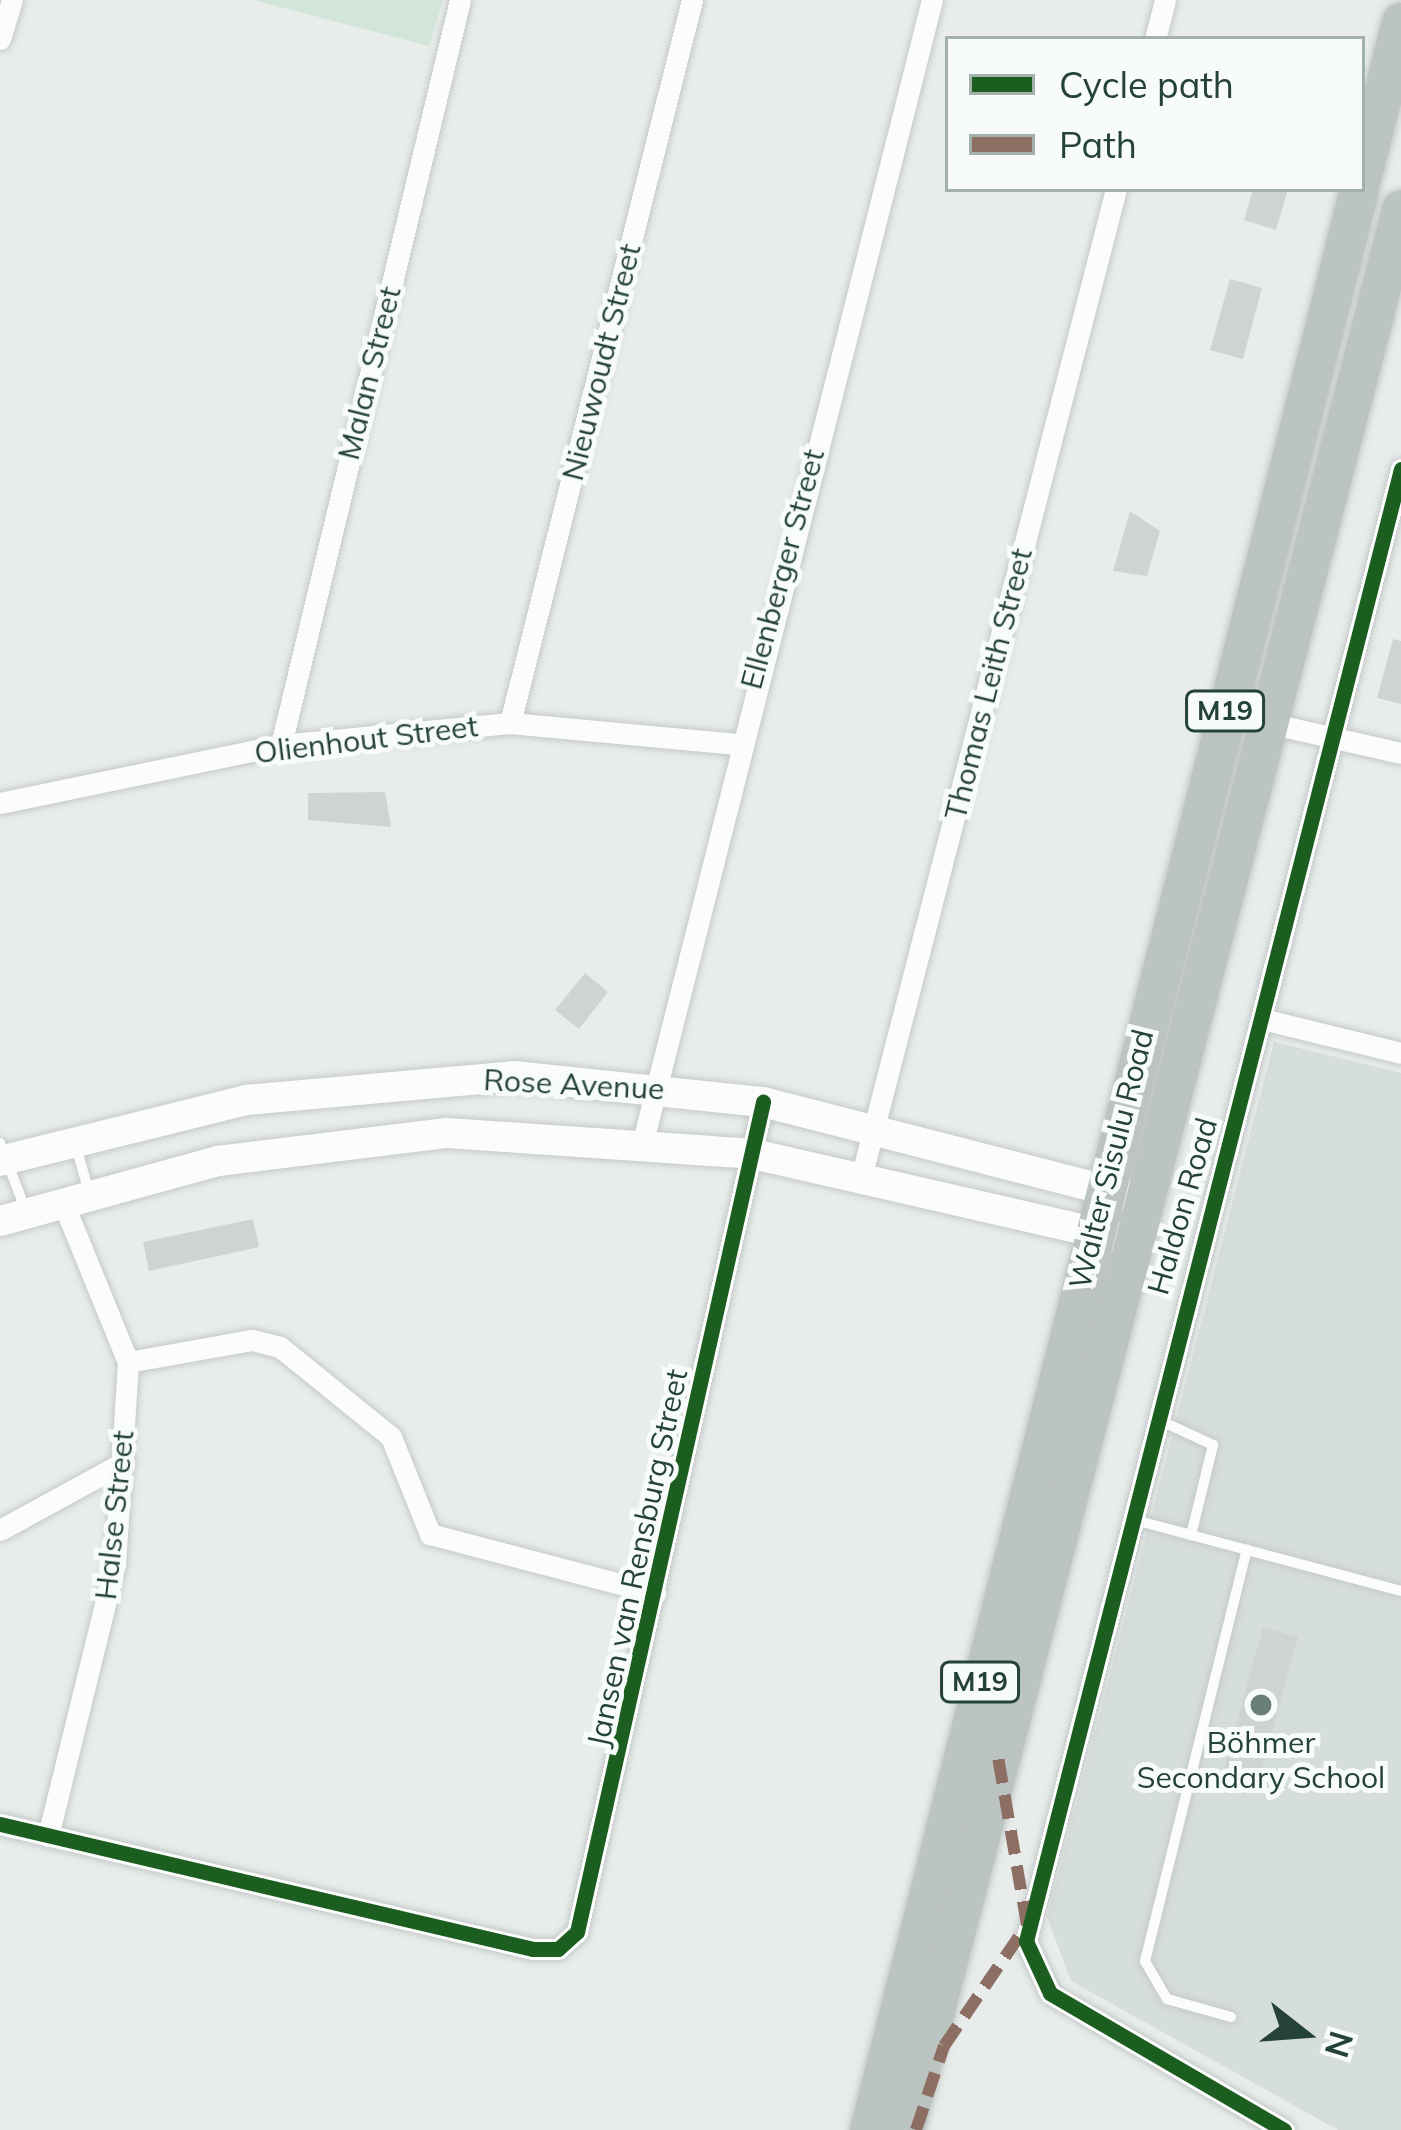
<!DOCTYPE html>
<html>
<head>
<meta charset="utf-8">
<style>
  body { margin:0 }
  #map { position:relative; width:1401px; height:2130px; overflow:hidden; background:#e8edeb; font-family:Mulish,sans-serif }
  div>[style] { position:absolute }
  .built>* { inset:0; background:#d6dedb }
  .green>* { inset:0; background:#d1e6d8 }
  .building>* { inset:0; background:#cfd4d2 }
  .roads { filter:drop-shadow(0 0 3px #c5cac8) drop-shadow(0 0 3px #c5cac8) }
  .lane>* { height:10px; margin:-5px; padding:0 5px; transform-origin:5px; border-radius:5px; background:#fcfcfc }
  .street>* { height:21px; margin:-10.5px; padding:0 10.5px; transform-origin:10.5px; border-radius:10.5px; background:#fcfcfc }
  .secondary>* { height:30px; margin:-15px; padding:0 15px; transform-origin:15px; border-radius:15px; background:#fcfcfc }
  .highway>* { height:39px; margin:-19.5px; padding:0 19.5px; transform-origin:19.5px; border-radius:19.5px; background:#bcc4c2 }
  .quiet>* { height:12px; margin-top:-6px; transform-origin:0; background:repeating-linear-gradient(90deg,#8d6e63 0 24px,transparent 0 36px) }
  .cycleway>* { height:15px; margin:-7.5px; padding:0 7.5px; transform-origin:7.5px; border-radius:7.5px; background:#1b5e20 }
  .dots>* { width:33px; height:33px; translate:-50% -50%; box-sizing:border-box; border:6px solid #f7fbf9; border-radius:50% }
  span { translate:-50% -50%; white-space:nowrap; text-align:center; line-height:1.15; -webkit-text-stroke:10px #f7fbf9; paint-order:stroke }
  .shield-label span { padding:3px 9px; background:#f7fbf9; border:3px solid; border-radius:9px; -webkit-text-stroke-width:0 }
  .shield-label { font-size:27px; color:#24423a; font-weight:700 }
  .street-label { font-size:30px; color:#24423a }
  .poi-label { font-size:30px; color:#24423a }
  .legend { position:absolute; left:945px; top:36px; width:420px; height:156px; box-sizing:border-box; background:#f7fbf9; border:3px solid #a3b1ad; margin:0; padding:15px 21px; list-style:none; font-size:36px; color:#24423a }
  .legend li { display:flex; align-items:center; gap:24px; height:60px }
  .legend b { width:60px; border:3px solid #a3b1ad }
  .north { position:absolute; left:1245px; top:1974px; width:120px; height:120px; -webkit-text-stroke:9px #f7fbf9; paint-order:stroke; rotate:107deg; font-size:33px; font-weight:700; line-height:48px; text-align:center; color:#24423a }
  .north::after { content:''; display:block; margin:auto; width:42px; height:54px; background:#24423a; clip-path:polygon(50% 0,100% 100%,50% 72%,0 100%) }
</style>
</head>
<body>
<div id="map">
  <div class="built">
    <i style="clip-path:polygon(1274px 1042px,1401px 1073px,1401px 2130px,1338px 2130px,1071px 1981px,1047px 1917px)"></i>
  </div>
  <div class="green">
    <i style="clip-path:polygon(253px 0,443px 0,429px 46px)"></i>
  </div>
  <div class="building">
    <i style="clip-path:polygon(1253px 189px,1288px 189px,1276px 230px,1244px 220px)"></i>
    <i style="clip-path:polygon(1230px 279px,1262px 288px,1243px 359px,1210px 350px)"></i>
    <i style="clip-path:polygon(1130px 511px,1160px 531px,1147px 576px,1113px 571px)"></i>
    <i style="clip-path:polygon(1393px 639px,1401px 641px,1401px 704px,1377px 698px)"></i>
    <i style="clip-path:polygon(385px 792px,391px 827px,308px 820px,308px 793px)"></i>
    <i style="clip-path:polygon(585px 973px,608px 992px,579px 1029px,555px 1010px)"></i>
    <i style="clip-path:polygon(253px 1219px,259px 1247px,149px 1271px,143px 1242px)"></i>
    <i style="clip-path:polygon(1263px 1627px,1298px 1637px,1258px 1783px,1223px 1773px)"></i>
  </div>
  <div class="roads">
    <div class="lane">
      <i style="left:0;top:1143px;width:73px;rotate:69.1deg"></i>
      <i style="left:75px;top:1143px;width:51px;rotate:74.1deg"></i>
      <i style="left:1157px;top:1419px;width:62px;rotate:24.9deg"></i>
      <i style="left:1213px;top:1445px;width:93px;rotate:103.7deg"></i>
      <i style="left:1191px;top:1535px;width:217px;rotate:14.9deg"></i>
      <i style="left:1131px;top:1519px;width:62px;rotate:14.9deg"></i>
      <i style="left:1231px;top:2017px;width:66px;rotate:-164.3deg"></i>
      <i style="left:1167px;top:1999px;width:44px;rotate:-120.1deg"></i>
      <i style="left:1145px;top:1961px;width:424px;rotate:-76.1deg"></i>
    </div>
    <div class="street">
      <i style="left:0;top:39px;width:41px;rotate:-72.9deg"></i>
      <i style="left:1155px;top:39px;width:40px;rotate:-75.6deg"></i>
      <i style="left:1225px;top:713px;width:180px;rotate:12.8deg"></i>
      <i style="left:510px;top:723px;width:746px;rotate:-75.87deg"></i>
      <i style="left:281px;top:745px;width:766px;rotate:-76.49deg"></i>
      <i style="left:0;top:803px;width:287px;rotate:-11.7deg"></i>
      <i style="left:281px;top:745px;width:230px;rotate:-5.5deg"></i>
      <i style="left:510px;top:723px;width:228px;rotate:5.3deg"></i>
      <i style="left:1262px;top:1019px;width:143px;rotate:13.7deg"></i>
      <i style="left:643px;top:1141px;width:1177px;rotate:-75.79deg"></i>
      <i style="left:861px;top:1178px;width:1021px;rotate:-75.54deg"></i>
      <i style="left:128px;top:1362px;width:126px;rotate:-10.1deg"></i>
      <i style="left:252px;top:1340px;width:29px;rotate:14deg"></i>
      <i style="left:280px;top:1347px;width:143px;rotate:39deg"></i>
      <i style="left:391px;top:1437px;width:105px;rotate:68.1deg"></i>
      <i style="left:430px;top:1534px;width:233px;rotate:14.7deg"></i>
      <i style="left:0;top:1530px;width:141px;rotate:-28.7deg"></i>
      <i style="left:0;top:1824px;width:547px;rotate:13.2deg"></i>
      <i style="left:533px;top:1949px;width:25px"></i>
      <i style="left:558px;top:1949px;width:25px;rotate:-42deg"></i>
      <i style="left:577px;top:1932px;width:851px;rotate:-77.37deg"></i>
      <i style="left:48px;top:1836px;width:280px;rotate:-76.2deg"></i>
      <i style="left:115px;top:1564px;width:202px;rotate:-86.3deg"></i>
      <i style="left:128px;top:1362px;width:175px;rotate:-112.2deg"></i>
      <i style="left:1284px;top:2130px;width:271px;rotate:-149.7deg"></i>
      <i style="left:1050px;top:1993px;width:57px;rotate:-114.8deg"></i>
      <i style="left:1026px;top:1941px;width:1519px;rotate:-75.71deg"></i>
    </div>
    <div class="secondary">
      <i style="left:0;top:1161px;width:253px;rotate:-13.9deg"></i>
      <i style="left:246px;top:1100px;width:269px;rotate:-5.1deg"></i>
      <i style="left:514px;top:1076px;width:250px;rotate:6deg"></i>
      <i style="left:763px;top:1102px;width:373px;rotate:14.4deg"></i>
      <i style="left:0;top:1221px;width:226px;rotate:-15.4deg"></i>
      <i style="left:218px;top:1161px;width:231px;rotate:-7deg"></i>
      <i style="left:447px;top:1133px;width:307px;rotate:3.9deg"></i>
      <i style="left:753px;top:1154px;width:389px;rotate:12.9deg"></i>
    </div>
    <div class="highway">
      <i style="left:1362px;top:175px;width:158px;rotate:-75.7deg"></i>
      <i style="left:869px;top:2130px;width:2002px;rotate:-75.83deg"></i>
      <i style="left:904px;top:2130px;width:1984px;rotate:-75.49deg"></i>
    </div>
  </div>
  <div class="quiet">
    <i style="left:916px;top:2130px;width:89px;rotate:-71.6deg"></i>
    <i style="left:944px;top:2046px;width:147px;rotate:-55.6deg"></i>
    <i style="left:1027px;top:1925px;width:170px;rotate:-99.8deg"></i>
  </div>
  <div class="cycleway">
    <i style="left:0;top:1824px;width:547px;rotate:13.2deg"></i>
    <i style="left:533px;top:1949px;width:25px"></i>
    <i style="left:558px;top:1949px;width:25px;rotate:-42deg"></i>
    <i style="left:577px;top:1932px;width:851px;rotate:-77.37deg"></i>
    <i style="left:1284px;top:2130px;width:271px;rotate:-149.7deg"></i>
    <i style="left:1050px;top:1993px;width:57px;rotate:-114.8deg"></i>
    <i style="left:1026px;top:1941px;width:1519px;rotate:-75.71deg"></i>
  </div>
  <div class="dots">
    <i style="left:1261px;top:1705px;background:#697e78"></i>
  </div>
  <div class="shield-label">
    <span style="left:1225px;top:711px">M19</span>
    <span style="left:980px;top:1682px">M19</span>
  </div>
  <div class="street-label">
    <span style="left:601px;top:362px;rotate:-76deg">Nieuwoudt Street</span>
    <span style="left:369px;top:373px;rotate:-76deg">Malan Street</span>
    <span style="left:782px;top:569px;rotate:-75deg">Ellenberger Street</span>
    <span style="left:988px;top:684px;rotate:-76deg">Thomas Leith Street</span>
    <span style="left:366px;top:739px;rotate:-7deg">Olienhout Street</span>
    <span style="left:574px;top:1084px;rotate:3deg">Rose Avenue</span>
    <span style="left:1111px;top:1159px;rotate:-76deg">Walter Sisulu Road</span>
    <span style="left:1182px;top:1206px;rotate:-74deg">Haldon Road</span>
    <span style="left:114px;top:1515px;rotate:-84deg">Halse Street</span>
    <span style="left:637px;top:1558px;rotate:-78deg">Jansen van Rensburg Street</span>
  </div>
  <div class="poi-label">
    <span style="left:1261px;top:1759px">Böhmer<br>Secondary School</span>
  </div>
  <ul class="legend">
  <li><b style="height:15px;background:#1b5e20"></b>Cycle path</li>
  <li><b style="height:15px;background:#8d6e63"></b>Path</li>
  </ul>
  <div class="north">N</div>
</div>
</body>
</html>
